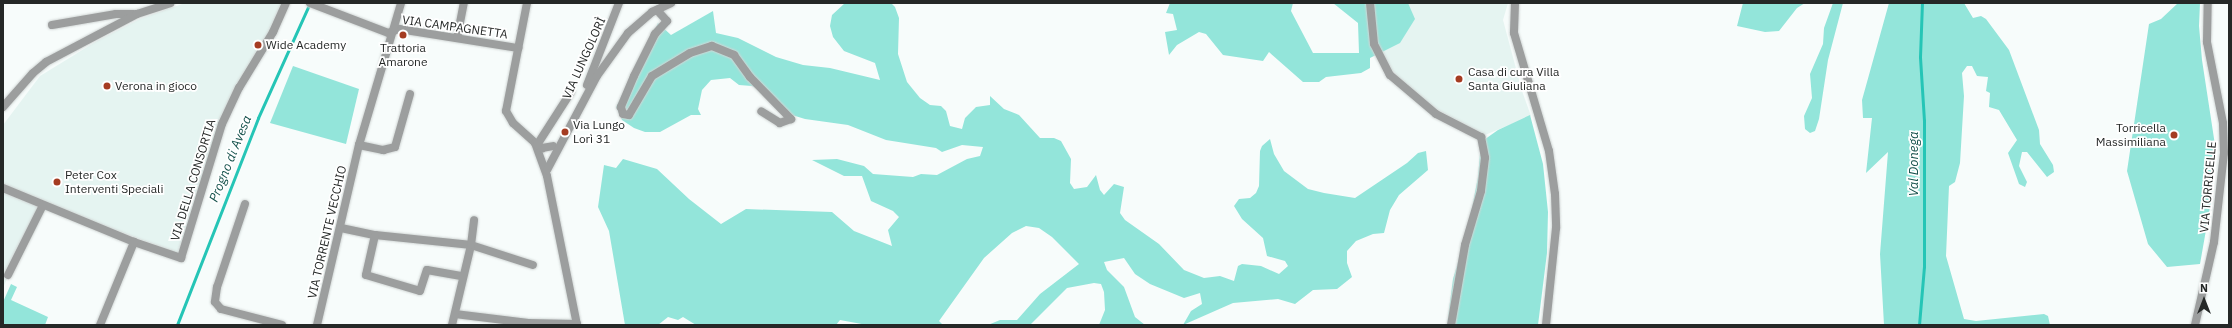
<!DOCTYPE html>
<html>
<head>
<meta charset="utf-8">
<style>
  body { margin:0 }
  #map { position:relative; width:2232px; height:328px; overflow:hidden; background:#f7fcfb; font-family:"IBM Plex Sans",sans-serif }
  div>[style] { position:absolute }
  .built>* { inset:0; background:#e5f4f1 }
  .green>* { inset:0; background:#93e5da }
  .stream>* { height:2.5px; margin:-1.25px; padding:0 1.25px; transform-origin:1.25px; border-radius:1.25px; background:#25c5b6 }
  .roads { filter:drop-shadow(0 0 1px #d1d6d5) drop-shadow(0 0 1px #d1d6d5) }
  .minor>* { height:8px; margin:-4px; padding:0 4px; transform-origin:4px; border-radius:4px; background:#9c9e9e }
  .dots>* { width:11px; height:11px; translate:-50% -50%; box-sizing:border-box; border:2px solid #fff; border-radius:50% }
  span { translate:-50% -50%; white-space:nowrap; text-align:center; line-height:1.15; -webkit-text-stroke:3.5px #fff; paint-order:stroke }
  .street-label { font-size:12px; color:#252827 }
  .poi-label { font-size:12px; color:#252827 }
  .left { translate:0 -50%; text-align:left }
  .right { translate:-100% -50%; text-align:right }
  .water-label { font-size:13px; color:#14514b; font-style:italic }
  .frame { position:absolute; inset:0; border:4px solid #252827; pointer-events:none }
  .north { position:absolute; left:2184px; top:280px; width:40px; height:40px; -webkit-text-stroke:3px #fff; paint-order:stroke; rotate:0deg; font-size:11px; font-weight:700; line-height:16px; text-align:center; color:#252827 }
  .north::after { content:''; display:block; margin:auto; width:14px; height:18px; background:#252827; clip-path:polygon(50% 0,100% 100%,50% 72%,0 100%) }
</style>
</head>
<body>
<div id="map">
  <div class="built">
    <i style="clip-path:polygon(185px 3px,284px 3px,223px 126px,180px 254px,65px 211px,3px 184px,3px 125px,40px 76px,97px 41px,140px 19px)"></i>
    <i style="clip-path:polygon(1373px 3px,1508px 3px,1503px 20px,1522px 91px,1531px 116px,1485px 135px,1440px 111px,1409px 89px,1391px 69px,1377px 40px)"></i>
    <i style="clip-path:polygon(3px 192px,39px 207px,3px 288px)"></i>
  </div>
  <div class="green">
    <i style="clip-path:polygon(845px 3px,891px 3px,895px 7px,899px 18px,898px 54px,907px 82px,920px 98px,930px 105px,941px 106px,946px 111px,950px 126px,962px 129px,965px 118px,976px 107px,990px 105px,990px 96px,1004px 109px,1019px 115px,1040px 138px,1054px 138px,1061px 141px,1071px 159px,1070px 183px,1074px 189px,1087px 187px,1096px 175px,1100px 190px,1104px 195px,1114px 184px,1124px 187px,1120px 213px,1125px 220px,1159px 244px,1184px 270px,1204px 278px,1220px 276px,1234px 281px,1238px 266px,1242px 264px,1261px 266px,1279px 274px,1288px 266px,1285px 261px,1267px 256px,1263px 238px,1242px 219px,1234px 206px,1239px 199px,1250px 198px,1256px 193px,1259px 186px,1260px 151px,1262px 146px,1270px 139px,1274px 154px,1284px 171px,1308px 189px,1324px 193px,1355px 198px,1407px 163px,1418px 153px,1426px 151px,1428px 170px,1399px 195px,1390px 210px,1384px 233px,1373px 234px,1356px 241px,1347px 251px,1347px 263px,1352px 277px,1337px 289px,1313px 290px,1295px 304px,1278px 299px,1233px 303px,1183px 325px,1191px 311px,1202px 304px,1200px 293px,1184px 298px,1150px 284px,1135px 274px,1124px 258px,1104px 262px,1107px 270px,1124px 287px,1135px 317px,1145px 325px,1099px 325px,1105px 310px,1104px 292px,1101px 284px,1094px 283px,1067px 288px,1030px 325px,988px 325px,1000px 320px,1017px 320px,1040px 294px,1079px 264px,1052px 237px,1039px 228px,1026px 226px,1012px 233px,984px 258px,939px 321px,943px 325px,867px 325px,840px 320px,836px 325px,696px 325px,683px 317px,678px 320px,668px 317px,658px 325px,625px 325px,609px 231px,598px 207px,604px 165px,616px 168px,623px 159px,657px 169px,689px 199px,721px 224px,746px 209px,832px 212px,854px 231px,892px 246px,888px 230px,899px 217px,893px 211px,871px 201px,862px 176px,844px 176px,812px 160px,837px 159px,864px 166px,873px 174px,913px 177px,921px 174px,937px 175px,967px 159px,980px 156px,983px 147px,962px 145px,942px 152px,936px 148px,886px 140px,848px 125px,805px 119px,792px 115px,768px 95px,752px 86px,739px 85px,730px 78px,711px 80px,702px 90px,698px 109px,701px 115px,691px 115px,660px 132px,645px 132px,634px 128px,622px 120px,616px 107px,658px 23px,671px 35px,713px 11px,716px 33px,738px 38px,776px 57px,803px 65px,830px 68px,880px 80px,875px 63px,844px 51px,833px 37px,830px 26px,832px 15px)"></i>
    <i style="clip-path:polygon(1170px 3px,1293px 3px,1291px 11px,1313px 53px,1359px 53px,1358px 23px,1333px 3px,1408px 3px,1415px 19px,1400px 43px,1370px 58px,1370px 68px,1361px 73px,1326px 77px,1319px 82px,1303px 82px,1269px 52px,1263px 61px,1223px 55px,1206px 34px,1199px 32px,1177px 45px,1169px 55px,1165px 32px,1177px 30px,1173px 14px,1166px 13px)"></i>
    <i style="clip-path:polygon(1743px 3px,1805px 3px,1797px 8px,1779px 31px,1765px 32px,1737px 26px)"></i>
    <i style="clip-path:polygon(1833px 3px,1843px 3px,1828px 60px,1819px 119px,1815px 131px,1810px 133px,1805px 129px,1804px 116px,1812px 98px,1810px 74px,1823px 44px,1824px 28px)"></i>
    <i style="clip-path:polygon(1889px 3px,1964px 3px,1973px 18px,1981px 16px,1986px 19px,2009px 50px,2039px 130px,2040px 144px,2053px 165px,2054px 172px,2047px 177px,2027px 152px,2022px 152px,2019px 166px,2027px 182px,2025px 187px,2019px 184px,2008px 153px,2017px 140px,1999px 110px,1989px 107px,1990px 93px,1986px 91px,1988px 77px,1977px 76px,1972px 66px,1967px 66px,1962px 73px,1964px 96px,1960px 163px,1955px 182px,1949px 186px,1946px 256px,1964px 319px,1976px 321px,2044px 314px,2048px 316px,2050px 325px,1884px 325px,1880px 254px,1888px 152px,1866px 173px,1872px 118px,1863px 118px,1862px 100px)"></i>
    <i style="clip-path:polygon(2178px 3px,2200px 3px,2199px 26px,2202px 60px,2215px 145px,2212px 196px,2200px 264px,2167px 267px,2148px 244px,2127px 171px,2149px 24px,2161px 19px)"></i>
    <i style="clip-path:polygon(293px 66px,359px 89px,346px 144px,270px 123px)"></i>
    <i style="clip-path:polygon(1530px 115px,1543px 164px,1548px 212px,1547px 253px,1538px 325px,1447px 325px,1453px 279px,1468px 228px,1478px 177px,1481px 142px,1498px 130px)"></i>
    <i style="clip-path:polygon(11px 284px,17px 287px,11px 300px,48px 317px,45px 325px,3px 325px,3px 302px)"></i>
  </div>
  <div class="stream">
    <i style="left:177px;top:325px;width:222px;rotate:-68.6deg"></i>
    <i style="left:258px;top:118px;width:124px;rotate:-65.7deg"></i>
    <i style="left:1919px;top:325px;width:58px;rotate:-85.1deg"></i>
    <i style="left:1924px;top:267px;width:146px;rotate:-90deg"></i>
    <i style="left:1924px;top:121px;width:64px;rotate:-93.6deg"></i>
    <i style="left:1920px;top:57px;width:54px;rotate:-87.9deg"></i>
  </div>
  <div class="roads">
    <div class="minor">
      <i style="left:310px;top:3px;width:84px;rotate:21deg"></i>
      <i style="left:388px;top:33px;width:12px;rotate:-20deg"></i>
      <i style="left:399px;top:29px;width:121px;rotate:9.1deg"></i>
      <i style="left:527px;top:3px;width:110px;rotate:101deg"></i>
      <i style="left:506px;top:111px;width:14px;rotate:60deg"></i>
      <i style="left:513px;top:123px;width:30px;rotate:42deg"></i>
      <i style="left:535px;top:143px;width:35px;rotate:70deg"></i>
      <i style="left:547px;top:176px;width:152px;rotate:78.6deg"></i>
      <i style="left:1370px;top:3px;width:41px;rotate:84.4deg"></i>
      <i style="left:1374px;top:44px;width:35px;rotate:63deg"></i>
      <i style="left:1390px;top:75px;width:60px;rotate:40.3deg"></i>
      <i style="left:1436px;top:114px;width:51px;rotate:27.1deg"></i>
      <i style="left:1481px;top:137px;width:21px;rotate:79deg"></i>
      <i style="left:1485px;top:158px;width:33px;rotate:97deg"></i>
      <i style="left:1481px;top:191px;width:56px;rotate:106.5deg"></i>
      <i style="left:1465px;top:245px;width:81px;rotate:99.9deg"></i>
      <i style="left:1515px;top:3px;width:30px;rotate:92deg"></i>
      <i style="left:1514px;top:33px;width:123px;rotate:73.5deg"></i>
      <i style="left:1549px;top:151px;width:43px;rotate:82.1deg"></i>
      <i style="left:1555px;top:194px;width:34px;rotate:88deg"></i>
      <i style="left:1556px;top:228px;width:98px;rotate:95.9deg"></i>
      <i style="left:657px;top:10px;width:15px;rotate:48deg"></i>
      <i style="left:667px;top:21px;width:18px;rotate:133deg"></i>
      <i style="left:655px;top:34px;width:47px;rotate:116.6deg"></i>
      <i style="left:634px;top:76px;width:34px;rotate:113deg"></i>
      <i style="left:621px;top:107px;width:7px;rotate:74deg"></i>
      <i style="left:623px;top:114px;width:6px;rotate:9deg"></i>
      <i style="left:629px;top:115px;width:45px;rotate:-59.5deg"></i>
      <i style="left:652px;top:76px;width:44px;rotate:-31.2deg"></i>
      <i style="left:690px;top:53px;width:23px;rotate:-18deg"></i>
      <i style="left:712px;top:46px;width:24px;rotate:22deg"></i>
      <i style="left:734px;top:55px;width:27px;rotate:54deg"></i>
      <i style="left:750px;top:77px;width:59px;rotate:45.7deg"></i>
      <i style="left:791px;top:119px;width:12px;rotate:160deg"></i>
      <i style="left:780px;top:123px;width:22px;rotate:-148deg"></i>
      <i style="left:52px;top:25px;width:65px;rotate:-9.8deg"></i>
      <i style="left:116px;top:14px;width:18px"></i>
      <i style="left:457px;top:38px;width:36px;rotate:-79deg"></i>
      <i style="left:587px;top:85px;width:88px;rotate:-68.7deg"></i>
      <i style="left:3px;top:107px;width:45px;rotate:-48.6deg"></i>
      <i style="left:33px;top:73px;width:17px;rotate:-40deg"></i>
      <i style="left:46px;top:62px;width:103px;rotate:-27.8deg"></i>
      <i style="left:137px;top:14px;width:35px;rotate:-18deg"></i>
      <i style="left:535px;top:143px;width:9px;rotate:36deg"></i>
      <i style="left:542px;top:148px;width:11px;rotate:-10deg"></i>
      <i style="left:359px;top:145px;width:148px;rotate:-73.5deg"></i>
      <i style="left:537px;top:145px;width:63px;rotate:-57.3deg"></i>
      <i style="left:547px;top:170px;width:106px;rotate:-62deg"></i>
      <i style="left:597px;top:76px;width:53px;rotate:-54.2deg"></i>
      <i style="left:628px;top:33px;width:32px;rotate:-41deg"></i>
      <i style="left:652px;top:12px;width:21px;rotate:-25deg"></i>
      <i style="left:3px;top:188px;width:142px;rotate:22.4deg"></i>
      <i style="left:134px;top:242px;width:50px;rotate:18.8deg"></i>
      <i style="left:181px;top:258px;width:140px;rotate:-73deg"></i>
      <i style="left:222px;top:124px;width:40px;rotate:-65deg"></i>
      <i style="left:239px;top:88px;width:66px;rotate:-58.7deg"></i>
      <i style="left:273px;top:32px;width:32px;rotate:-66deg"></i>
      <i style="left:245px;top:204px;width:88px;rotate:108.6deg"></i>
      <i style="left:217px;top:287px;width:15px;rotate:98deg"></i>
      <i style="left:215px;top:302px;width:9px;rotate:49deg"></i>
      <i style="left:221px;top:309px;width:63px;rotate:14.7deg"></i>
      <i style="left:341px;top:228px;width:35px;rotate:12deg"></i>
      <i style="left:375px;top:235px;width:97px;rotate:5.9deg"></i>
      <i style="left:471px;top:245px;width:65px;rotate:17.9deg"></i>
      <i style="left:375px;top:235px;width:41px;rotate:102.7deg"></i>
      <i style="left:366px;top:275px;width:56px;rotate:16.5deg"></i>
      <i style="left:420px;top:291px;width:22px;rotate:-72deg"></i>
      <i style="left:427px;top:270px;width:36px;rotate:10deg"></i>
      <i style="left:8px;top:275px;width:78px;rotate:-63.4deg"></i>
      <i style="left:455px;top:314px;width:74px;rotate:7deg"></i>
      <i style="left:528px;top:323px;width:49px;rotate:1.2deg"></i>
      <i style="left:100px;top:325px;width:90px;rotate:-67.7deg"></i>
      <i style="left:317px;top:325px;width:185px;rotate:-76.9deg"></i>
      <i style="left:359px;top:145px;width:25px;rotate:12deg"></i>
      <i style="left:383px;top:150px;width:12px;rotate:-14deg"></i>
      <i style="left:395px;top:147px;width:55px;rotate:-74.2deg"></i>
      <i style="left:452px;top:325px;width:82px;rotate:-76.6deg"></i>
      <i style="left:471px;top:245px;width:25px;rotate:-83deg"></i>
      <i style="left:2195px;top:325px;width:85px;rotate:-77.1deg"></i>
      <i style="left:2214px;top:242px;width:90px;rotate:-83.6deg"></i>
      <i style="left:2224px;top:153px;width:30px;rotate:-92deg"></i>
      <i style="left:2223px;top:123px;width:83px;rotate:-101.2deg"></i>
      <i style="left:2207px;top:42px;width:39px;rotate:-89deg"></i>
    </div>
  </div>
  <div class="dots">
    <i style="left:403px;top:35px;background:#a53c22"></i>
    <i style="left:258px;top:45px;background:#a53c22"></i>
    <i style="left:1459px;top:79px;background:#a53c22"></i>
    <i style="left:107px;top:86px;background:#a53c22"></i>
    <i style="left:565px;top:132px;background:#a53c22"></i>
    <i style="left:2174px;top:135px;background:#a53c22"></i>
    <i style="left:57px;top:182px;background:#a53c22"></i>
  </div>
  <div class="street-label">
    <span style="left:455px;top:27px;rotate:8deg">VIA CAMPAGNETTA</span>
    <span style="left:584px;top:58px;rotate:-66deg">VIA LUNGOLORÌ</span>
    <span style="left:193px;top:180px;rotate:-73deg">VIA DELLA CONSORTIA</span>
    <span style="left:2208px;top:187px;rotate:-85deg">VIA TORRICELLE</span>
    <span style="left:327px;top:232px;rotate:-77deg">VIA TORRENTE VECCHIO</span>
  </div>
  <div class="poi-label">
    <span class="left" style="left:266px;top:45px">Wide Academy</span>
    <span style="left:403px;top:55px">Trattoria<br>Amarone</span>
    <span class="left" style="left:1468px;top:79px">Casa di cura Villa<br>Santa Giuliana</span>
    <span class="left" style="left:115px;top:86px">Verona in gioco</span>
    <span class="left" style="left:573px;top:132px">Via Lungo<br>Lorì 31</span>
    <span class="right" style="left:2166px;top:135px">Torricella<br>Massimiliana</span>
    <span class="left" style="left:65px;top:182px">Peter Cox<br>Interventi Speciali</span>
  </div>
  <div class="water-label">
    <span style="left:231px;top:159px;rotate:-68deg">Progno di Avesa</span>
    <span style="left:1914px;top:164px;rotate:-90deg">Val Donega</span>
  </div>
  <div class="frame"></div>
  <div class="north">N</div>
</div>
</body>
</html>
